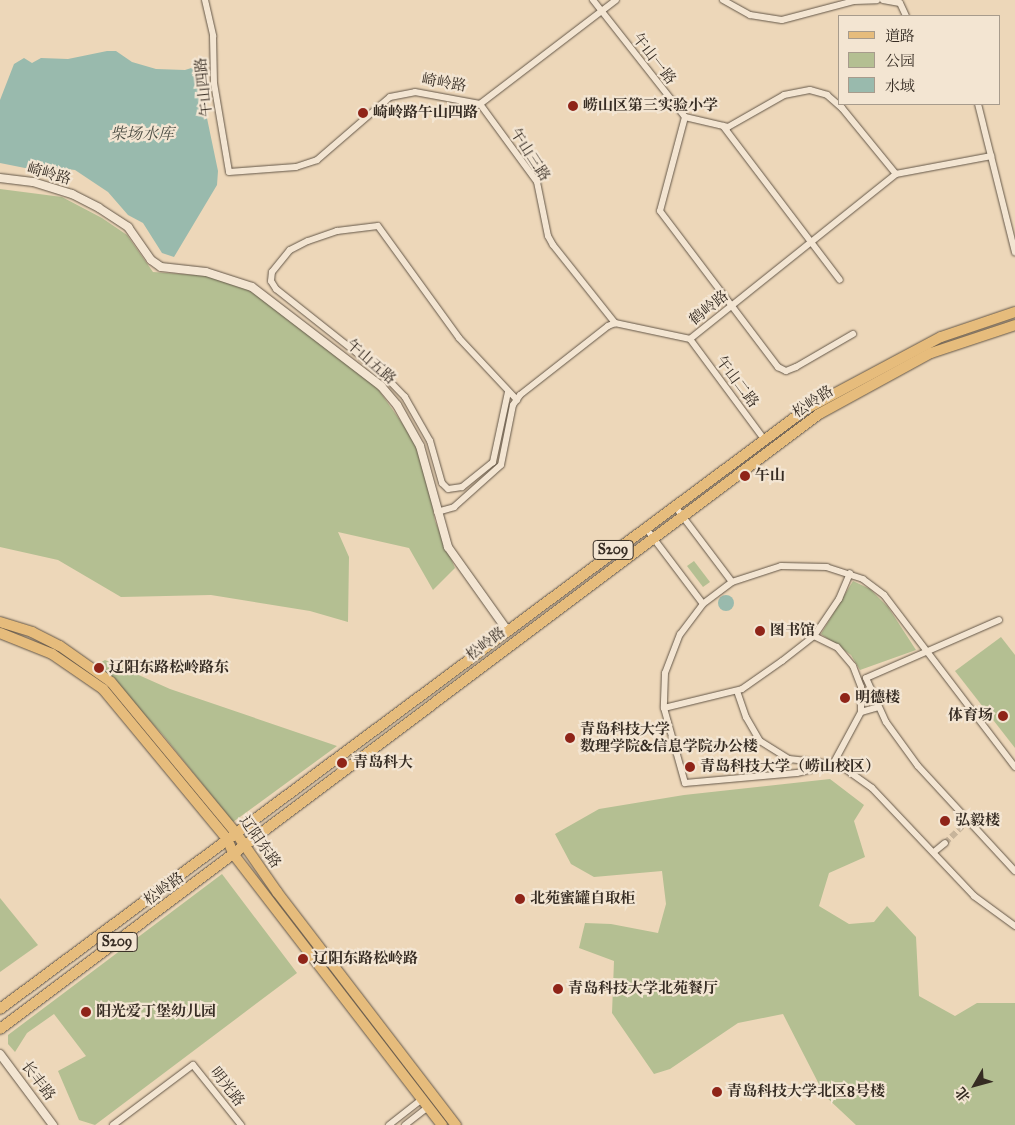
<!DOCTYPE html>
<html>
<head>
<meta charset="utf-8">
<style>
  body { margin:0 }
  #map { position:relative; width:1015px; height:1125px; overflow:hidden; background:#edd7b9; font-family:"IM FELL Great Primer","Noto Serif SC",serif }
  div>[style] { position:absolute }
  .green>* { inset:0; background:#b4bf92 }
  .water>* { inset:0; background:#99baad }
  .round { border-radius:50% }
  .minor-tunnel>* { height:6px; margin-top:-3px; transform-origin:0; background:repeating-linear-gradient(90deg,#c8b59b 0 6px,transparent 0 9px) }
  .roads { filter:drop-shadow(0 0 1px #645748) drop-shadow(0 0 1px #645748) }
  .minor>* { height:6px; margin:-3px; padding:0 3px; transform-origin:3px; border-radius:3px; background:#f3e5d2 }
  .tertiary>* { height:8px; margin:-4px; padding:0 4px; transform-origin:4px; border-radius:4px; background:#f3e5d2 }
  .primary>* { height:10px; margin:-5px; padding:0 5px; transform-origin:5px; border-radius:5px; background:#e6bc7c }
  .dots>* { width:14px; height:14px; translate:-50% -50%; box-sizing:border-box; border:2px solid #f3e5d2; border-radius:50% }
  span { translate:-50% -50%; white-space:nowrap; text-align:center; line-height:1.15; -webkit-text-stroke:4.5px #f3e5d2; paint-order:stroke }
  .shield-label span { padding:1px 4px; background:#f3e5d2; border:1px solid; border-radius:4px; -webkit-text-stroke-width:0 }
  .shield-label { font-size:14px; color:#362c23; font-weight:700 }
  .street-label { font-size:15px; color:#362c23 }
  .poi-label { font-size:15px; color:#362c23; font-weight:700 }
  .left { translate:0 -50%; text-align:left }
  .right { translate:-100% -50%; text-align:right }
  .water-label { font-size:16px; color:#4f5046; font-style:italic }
  .legend { position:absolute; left:838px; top:15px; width:162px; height:90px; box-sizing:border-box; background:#f3e5d2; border:1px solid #a79b8c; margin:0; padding:6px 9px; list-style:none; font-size:15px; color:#362c23 }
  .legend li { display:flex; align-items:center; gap:10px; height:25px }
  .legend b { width:25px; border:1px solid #a79b8c }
  .north { position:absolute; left:950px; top:1060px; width:50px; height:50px; -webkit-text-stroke:4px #f3e5d2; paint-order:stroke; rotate:232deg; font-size:14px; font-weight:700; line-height:20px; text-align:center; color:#362c23 }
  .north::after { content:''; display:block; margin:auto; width:18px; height:22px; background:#362c23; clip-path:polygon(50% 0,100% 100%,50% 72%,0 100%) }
</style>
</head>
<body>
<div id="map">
  <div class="green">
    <i style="clip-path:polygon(0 189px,62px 197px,102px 218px,127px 235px,153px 272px,208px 276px,243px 287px,272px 304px,378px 389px,414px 440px,426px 470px,435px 521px,455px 568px,433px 590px,409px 548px,338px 532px,349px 557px,348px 622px,310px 611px,211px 595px,121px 597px,58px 560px,0 547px)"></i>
    <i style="clip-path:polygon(694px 561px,710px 582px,703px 587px,687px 566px)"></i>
    <i style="clip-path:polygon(853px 581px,870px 589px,888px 607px,916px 650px,860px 670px,851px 655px,821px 634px)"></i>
    <i style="clip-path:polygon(1001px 637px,1015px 655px,1015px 748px,955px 671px)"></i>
    <i style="clip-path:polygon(105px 660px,170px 689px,337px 746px,233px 822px,163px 735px,98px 664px)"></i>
    <i style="clip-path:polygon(830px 779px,864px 805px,854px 821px,865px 857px,829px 873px,819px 906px,849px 924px,874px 922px,887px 906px,916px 937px,919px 996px,955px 1016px,977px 1003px,1015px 1003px,1015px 1125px,856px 1125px,825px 1096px,783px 1014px,738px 1023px,670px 1069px,654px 1074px,612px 1013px,614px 961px,579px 948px,585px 923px,611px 924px,658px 933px,666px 904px,662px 871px,594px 877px,571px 864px,555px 834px,599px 809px,684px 795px)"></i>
    <i style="clip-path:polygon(222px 874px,297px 973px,95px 1125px,79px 1120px,58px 1071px,86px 1056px,54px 1014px,27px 1033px,15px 1052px,8px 1044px,8px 1035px)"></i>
    <i style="clip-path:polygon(0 898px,38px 945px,0 972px)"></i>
  </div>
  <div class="water">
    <i style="clip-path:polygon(107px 51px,116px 51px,132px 62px,156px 69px,185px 70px,204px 64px,198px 75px,218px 171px,217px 185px,174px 257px,162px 253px,143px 223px,128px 215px,108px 192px,75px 170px,44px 166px,25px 168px,0 163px,0 100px,14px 64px,24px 58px,32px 63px,41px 58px,68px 59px)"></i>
    <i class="round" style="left:718px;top:595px;width:16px;height:16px"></i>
  </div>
  <div class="minor-tunnel">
    <i style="left:945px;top:843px;width:29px;rotate:-44deg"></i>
  </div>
  <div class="roads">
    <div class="minor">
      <i style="left:205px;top:0;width:37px;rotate:77deg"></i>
      <i style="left:213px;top:36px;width:47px;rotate:88.8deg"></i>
      <i style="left:214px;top:83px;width:90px;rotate:80.4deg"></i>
      <i style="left:229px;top:172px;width:67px;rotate:-4.3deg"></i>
      <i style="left:296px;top:167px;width:22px;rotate:-18deg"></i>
      <i style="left:317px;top:160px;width:96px;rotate:-40.8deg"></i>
      <i style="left:390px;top:97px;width:25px;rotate:-11deg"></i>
      <i style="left:415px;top:92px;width:66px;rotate:10.5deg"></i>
      <i style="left:480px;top:104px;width:171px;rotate:-37.4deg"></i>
      <i style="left:593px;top:0;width:149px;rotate:51.8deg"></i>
      <i style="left:685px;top:117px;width:44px;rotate:13.1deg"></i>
      <i style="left:728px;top:127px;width:64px;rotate:-29.7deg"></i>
      <i style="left:784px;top:95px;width:26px;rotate:-11deg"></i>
      <i style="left:810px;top:90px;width:18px;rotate:16deg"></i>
      <i style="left:827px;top:95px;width:20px;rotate:41deg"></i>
      <i style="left:842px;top:108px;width:85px;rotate:50.7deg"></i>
      <i style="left:723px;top:0;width:31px;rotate:29deg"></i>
      <i style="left:750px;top:15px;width:32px;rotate:9deg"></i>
      <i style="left:782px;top:20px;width:74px;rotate:-14.8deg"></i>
      <i style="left:854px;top:1px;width:23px;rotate:-2deg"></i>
      <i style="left:883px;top:0;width:17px;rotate:10deg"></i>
      <i style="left:900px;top:3px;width:14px;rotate:65deg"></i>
      <i style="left:480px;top:104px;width:97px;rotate:53.8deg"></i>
      <i style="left:537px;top:182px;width:55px;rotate:78.5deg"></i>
      <i style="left:548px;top:236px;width:10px;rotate:61deg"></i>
      <i style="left:553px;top:245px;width:100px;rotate:51.5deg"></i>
      <i style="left:978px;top:104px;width:153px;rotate:76deg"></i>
      <i style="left:685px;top:117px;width:97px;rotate:104.9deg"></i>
      <i style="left:660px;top:211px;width:196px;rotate:52.9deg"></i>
      <i style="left:778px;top:367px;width:9px;rotate:27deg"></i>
      <i style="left:786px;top:371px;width:11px;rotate:-22deg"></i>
      <i style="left:796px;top:367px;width:66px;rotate:-30.1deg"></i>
      <i style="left:723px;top:126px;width:193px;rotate:52.8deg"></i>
      <i style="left:690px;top:339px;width:124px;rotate:53.5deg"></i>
      <i style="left:508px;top:392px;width:72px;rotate:102.1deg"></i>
      <i style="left:493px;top:462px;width:40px;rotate:141deg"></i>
      <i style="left:462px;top:487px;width:14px;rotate:172deg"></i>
      <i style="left:448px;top:489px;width:8px;rotate:-135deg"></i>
      <i style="left:442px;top:483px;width:44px;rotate:-105.9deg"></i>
      <i style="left:430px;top:441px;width:51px;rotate:-119.6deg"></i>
      <i style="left:405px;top:397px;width:33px;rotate:-134deg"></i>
      <i style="left:382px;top:373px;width:135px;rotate:-141.6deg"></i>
      <i style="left:276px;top:289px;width:9px;rotate:-122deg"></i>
      <i style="left:271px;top:281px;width:9px;rotate:-84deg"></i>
      <i style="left:272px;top:272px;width:28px;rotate:-51deg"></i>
      <i style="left:290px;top:250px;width:20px;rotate:-27deg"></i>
      <i style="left:308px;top:241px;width:31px;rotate:-19deg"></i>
      <i style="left:337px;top:231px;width:41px;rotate:-7deg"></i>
      <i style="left:378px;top:226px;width:138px;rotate:54.1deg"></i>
      <i style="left:459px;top:338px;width:85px;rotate:46.9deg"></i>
      <i style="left:674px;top:505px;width:96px;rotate:53deg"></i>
      <i style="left:437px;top:512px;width:18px;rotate:-16deg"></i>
      <i style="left:454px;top:507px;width:63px;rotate:-41.8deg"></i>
      <i style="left:501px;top:465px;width:61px;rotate:-78.7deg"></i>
      <i style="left:513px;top:405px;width:12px;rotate:-55deg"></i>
      <i style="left:520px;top:395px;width:112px;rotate:-38.1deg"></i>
      <i style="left:608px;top:326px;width:8px;rotate:-23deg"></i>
      <i style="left:615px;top:323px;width:77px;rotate:12deg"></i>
      <i style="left:690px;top:339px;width:264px;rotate:-38.7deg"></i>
      <i style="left:896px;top:174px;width:97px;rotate:-10.7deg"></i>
      <i style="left:645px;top:527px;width:96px;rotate:53deg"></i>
      <i style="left:999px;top:620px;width:145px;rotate:156.4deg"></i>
      <i style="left:866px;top:678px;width:48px;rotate:65.6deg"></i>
      <i style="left:886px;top:722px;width:54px;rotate:54deg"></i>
      <i style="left:918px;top:766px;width:143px;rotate:47.3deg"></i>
      <i style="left:814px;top:636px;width:25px;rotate:26deg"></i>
      <i style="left:837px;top:647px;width:25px;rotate:50deg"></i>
      <i style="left:853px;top:666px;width:22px;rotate:69deg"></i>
      <i style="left:861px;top:687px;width:25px;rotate:90deg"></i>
      <i style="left:737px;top:691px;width:28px;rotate:71deg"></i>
      <i style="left:746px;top:717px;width:28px;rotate:60deg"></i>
      <i style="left:760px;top:741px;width:34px;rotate:32deg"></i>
      <i style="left:789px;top:759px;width:44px;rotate:6.5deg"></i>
      <i style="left:833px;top:764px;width:59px;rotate:-61.7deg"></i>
      <i style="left:861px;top:712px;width:18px;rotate:-16deg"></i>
      <i style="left:664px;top:708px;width:80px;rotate:-13.7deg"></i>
      <i style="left:742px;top:689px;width:49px;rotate:-35deg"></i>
      <i style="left:782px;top:661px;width:41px;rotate:-38deg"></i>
      <i style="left:814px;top:636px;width:45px;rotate:-56deg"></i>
      <i style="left:839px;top:599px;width:28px;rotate:-67deg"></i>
      <i style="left:1015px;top:767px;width:216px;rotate:-127.3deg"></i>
      <i style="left:884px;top:595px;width:26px;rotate:-143deg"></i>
      <i style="left:863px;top:579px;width:38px;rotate:-162deg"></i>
      <i style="left:827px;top:567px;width:46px;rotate:-178.8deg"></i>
      <i style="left:781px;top:566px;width:52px;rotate:161.9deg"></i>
      <i style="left:732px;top:582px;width:36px;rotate:143deg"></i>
      <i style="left:703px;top:604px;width:38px;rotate:127deg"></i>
      <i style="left:680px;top:634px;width:42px;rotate:111deg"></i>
      <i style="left:665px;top:673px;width:35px;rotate:92deg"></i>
      <i style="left:664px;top:708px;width:78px;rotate:74.4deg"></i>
      <i style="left:685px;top:783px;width:112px;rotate:-5.1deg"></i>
      <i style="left:797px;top:773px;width:41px;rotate:-14deg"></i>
      <i style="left:837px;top:763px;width:43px;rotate:35.5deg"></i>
      <i style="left:872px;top:788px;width:149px;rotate:46.6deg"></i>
      <i style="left:974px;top:896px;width:51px;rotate:36.2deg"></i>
      <i style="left:934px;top:852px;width:14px;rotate:-39deg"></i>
      <i style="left:113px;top:1125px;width:100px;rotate:-36.9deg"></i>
      <i style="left:193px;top:1065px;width:77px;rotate:51.3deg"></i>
      <i style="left:389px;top:1125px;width:42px;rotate:-38.2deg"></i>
      <i style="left:405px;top:1125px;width:29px;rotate:-38deg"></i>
    </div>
    <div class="tertiary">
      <i style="left:0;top:178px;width:33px;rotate:7deg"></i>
      <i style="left:33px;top:182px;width:41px;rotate:17.1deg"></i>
      <i style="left:72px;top:194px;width:30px;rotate:27deg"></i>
      <i style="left:99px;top:208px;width:35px;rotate:33deg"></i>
      <i style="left:128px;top:227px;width:40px;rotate:55.1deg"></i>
      <i style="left:151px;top:260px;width:12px;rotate:35deg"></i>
      <i style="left:161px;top:267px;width:45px;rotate:6.3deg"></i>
      <i style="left:206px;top:272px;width:48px;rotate:18.1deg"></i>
      <i style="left:252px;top:287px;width:163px;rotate:37.5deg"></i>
      <i style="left:381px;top:386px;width:25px;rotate:50deg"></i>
      <i style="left:397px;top:405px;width:47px;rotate:60.7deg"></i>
      <i style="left:420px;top:446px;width:105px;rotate:74.5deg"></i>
      <i style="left:448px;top:547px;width:102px;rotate:54.6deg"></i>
      <i style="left:0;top:1054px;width:89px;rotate:53.3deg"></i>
    </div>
    <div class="primary">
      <i style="left:0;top:622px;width:34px;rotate:17deg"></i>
      <i style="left:32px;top:632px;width:31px;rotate:27deg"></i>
      <i style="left:60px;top:646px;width:62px;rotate:35.2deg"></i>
      <i style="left:111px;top:682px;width:196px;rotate:50.4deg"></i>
      <i style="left:236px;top:833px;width:72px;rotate:55.2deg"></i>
      <i style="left:277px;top:892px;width:294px;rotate:52.5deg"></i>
      <i style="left:0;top:633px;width:56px;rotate:22deg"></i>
      <i style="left:52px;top:654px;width:62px;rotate:34.5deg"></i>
      <i style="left:103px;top:689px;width:195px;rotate:50.4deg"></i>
      <i style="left:227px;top:839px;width:17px;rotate:66deg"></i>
      <i style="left:234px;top:855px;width:341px;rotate:52.4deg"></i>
      <i style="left:0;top:1009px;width:1005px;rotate:-36.66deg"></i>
      <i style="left:806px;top:409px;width:153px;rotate:-28.1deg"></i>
      <i style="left:941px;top:337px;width:78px;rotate:-18.7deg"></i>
      <i style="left:0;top:1029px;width:1024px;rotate:-36.9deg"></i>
      <i style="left:819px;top:414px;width:128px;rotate:-28.6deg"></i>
      <i style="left:931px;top:353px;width:89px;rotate:-18.4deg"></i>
    </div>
  </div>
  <div class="dots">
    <i style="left:573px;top:106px;background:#8f2418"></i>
    <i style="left:363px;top:113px;background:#8f2418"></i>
    <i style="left:745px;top:476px;background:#8f2418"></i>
    <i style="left:760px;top:631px;background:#8f2418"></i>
    <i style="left:99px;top:668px;background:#8f2418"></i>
    <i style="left:845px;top:698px;background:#8f2418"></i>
    <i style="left:1003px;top:716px;background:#8f2418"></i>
    <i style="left:570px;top:738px;background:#8f2418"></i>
    <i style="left:342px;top:763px;background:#8f2418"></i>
    <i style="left:690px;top:767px;background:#8f2418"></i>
    <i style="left:945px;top:821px;background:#8f2418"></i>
    <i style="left:520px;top:899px;background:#8f2418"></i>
    <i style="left:303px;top:959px;background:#8f2418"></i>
    <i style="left:558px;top:989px;background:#8f2418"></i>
    <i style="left:86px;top:1012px;background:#8f2418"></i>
    <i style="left:717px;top:1092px;background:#8f2418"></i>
  </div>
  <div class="shield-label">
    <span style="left:613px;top:550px">S209</span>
    <span style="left:117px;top:942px">S209</span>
  </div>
  <div class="street-label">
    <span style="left:654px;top:59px;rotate:52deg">午山一路</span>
    <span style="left:444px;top:83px;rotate:9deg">崎岭路</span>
    <span style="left:204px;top:87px;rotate:-96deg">午山四路</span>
    <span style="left:530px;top:155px;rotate:57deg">午山三路</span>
    <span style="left:49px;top:174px;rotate:15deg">崎岭路</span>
    <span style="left:709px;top:308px;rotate:-39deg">鹤岭路</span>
    <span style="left:371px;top:362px;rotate:41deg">午山五路</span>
    <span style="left:737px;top:382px;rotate:53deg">午山二路</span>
    <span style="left:813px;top:402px;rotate:-33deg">松岭路</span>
    <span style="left:486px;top:644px;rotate:-37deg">松岭路</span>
    <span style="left:260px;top:842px;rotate:55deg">辽阳东路</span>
    <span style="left:164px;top:889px;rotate:-36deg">松岭路</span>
    <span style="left:38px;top:1081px;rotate:53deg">长丰路</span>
    <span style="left:227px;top:1087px;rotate:52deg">明光路</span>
  </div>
  <div class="poi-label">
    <span class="left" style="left:583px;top:106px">崂山区第三实验小学</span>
    <span class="left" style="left:373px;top:113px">崎岭路午山四路</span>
    <span class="left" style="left:755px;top:476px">午山</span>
    <span class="left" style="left:770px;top:631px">图书馆</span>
    <span class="left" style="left:109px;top:668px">辽阳东路松岭路东</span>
    <span class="left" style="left:855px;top:698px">明德楼</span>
    <span class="right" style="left:993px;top:716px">体育场</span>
    <span class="left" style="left:580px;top:738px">青岛科技大学<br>数理学院&amp;信息学院办公楼</span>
    <span class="left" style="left:353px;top:763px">青岛科大</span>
    <span class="left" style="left:700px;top:767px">青岛科技大学（崂山校区）</span>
    <span class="left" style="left:955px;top:821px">弘毅楼</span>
    <span class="left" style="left:530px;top:899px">北苑蜜罐自取柜</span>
    <span class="left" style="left:313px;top:959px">辽阳东路松岭路</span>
    <span class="left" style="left:568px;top:989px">青岛科技大学北苑餐厅</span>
    <span class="left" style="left:96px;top:1012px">阳光爱丁堡幼儿园</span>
    <span class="left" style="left:727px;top:1092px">青岛科技大学北区8号楼</span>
  </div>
  <div class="water-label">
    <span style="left:142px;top:134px">柴场水库</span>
  </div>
  <ul class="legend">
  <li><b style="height:6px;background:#e6bc7c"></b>道路</li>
  <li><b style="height:14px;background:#b4bf92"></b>公园</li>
  <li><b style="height:14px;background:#99baad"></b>水域</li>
  </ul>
  <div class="north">北</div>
</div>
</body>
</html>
